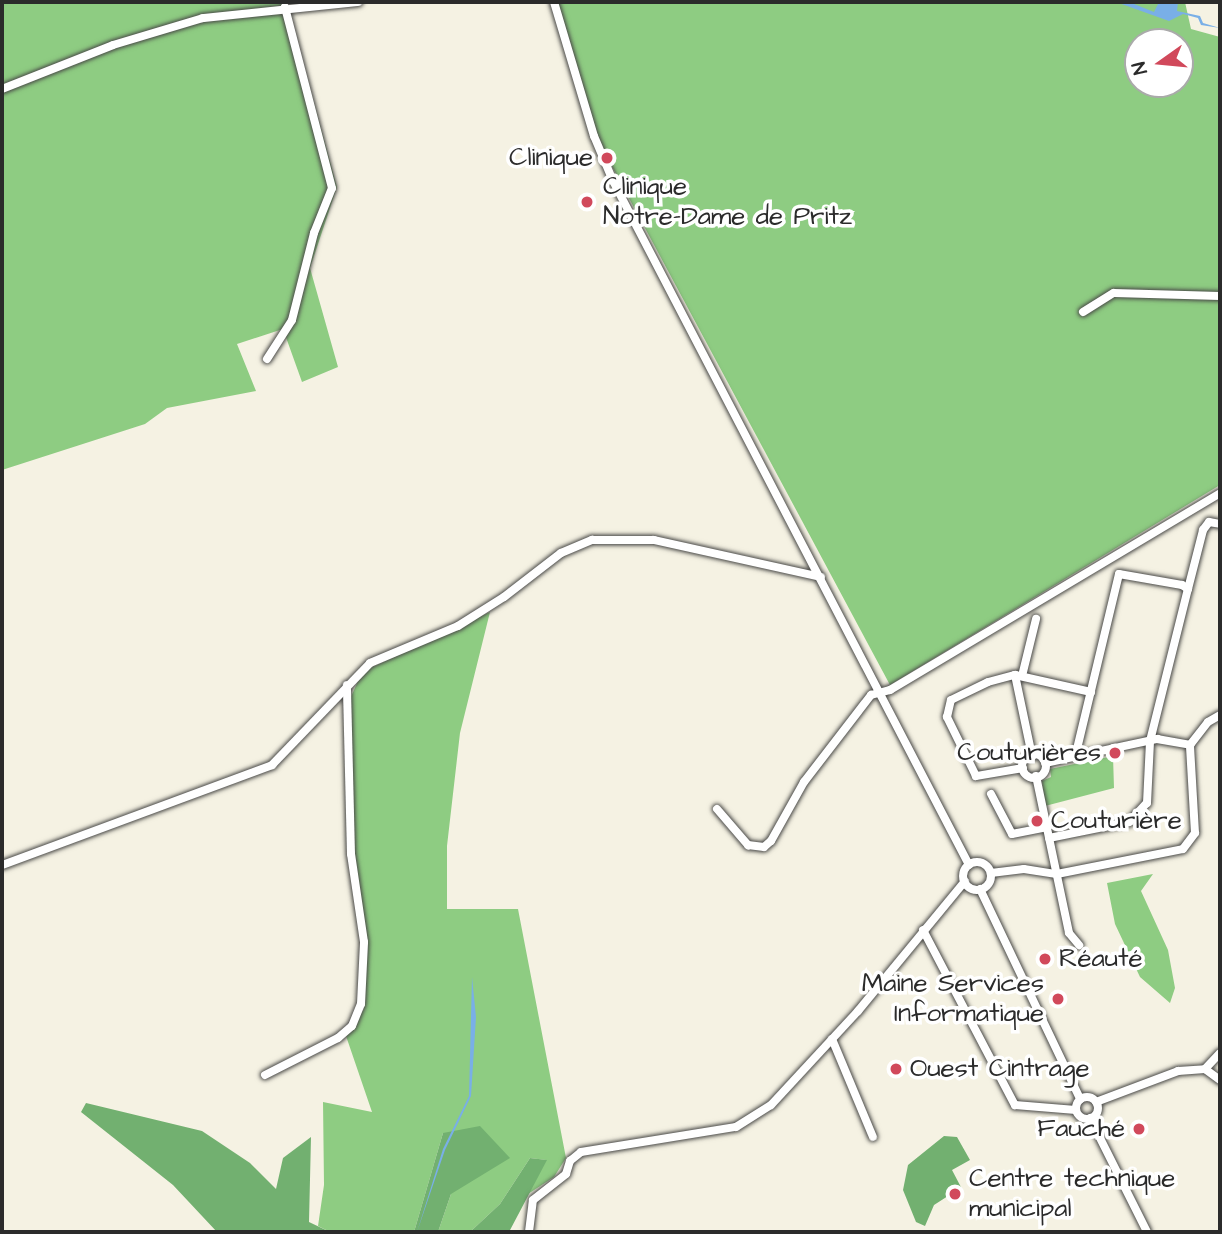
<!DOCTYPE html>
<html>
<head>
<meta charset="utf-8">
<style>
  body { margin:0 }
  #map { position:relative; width:1222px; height:1234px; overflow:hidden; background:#f5f2e3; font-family:"Architects Daughter",sans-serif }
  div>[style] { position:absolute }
  .green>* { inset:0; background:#8ecc82 }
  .forest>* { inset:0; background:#72b070 }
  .water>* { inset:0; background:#79afe7 }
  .roads { filter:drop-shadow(0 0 2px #494947) drop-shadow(0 0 2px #494947) }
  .minor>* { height:8px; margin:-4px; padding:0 4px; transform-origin:4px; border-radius:4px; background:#fff }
  .minor>.ring { margin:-4px; padding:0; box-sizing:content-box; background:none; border:8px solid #fff; border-radius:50% }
  .dots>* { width:19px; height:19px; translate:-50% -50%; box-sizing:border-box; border:4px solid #fff; border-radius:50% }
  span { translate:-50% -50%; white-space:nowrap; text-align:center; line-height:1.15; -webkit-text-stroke:7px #fff; paint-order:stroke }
  .poi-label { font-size:26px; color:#2b2b2b }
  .right { translate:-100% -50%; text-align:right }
  .left { translate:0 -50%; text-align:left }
  .frame { position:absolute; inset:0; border:4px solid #2b2b2b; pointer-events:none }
  .north { position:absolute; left:1124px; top:28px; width:70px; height:70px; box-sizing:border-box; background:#fff; border:2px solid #aaa; border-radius:50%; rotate:255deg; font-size:19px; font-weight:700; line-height:28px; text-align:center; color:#2b2b2b }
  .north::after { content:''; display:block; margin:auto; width:24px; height:32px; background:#d1495b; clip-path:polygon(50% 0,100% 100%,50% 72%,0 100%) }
</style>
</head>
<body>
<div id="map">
  <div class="green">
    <i style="clip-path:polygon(2px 2px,296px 2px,287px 4px,337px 187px,310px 268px,338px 367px,302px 382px,283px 329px,237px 344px,256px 391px,167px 408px,145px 424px,2px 470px)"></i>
    <i style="clip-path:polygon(evenodd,556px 2px,1185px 2px,1191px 29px,1220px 37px,1220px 485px,890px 685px,601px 146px,556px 2px,1138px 42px,1180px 42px,1180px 84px,1138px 84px,1138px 42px)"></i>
    <i style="clip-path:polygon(490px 612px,460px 733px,447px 846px,447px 909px,518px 909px,566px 1158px,554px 1177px,528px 1194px,546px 1160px,530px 1158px,500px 1204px,470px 1232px,438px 1232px,451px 1194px,443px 1133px,414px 1232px,330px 1232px,318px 1226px,324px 1185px,323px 1102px,372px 1112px,346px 1036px,364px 1009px,366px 944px,352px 837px,350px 699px,362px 672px)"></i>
    <i style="clip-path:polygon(1113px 756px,1114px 788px,1045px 806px,1042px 781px,1051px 777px,1050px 769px)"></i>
    <i style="clip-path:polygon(1153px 874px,1141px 891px,1168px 950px,1175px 988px,1170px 1003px,1140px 977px,1115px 924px,1107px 883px)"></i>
  </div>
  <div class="forest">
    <i style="clip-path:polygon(86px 1103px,202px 1131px,250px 1163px,276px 1189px,283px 1158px,311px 1137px,309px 1222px,330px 1232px,217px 1232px,173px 1185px,81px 1112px)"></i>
    <i style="clip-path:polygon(480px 1126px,510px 1158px,451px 1194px,438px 1232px,414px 1232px,443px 1133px)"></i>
    <i style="clip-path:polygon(944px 1136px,957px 1137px,970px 1160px,952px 1170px,963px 1191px,961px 1200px,948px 1196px,934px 1205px,925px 1226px,916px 1222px,903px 1190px,908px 1165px)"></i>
    <i style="clip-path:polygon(530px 1158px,547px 1160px,509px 1232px,470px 1232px,500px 1204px)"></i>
  </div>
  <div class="water">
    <i style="clip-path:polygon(1116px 2px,1129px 2px,1154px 12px,1159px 2px,1178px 2px,1177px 11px,1200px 16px,1203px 23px,1220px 28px,1201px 25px,1198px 18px,1183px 14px,1169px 21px)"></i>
    <i style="clip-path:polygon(472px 977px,476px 1017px,471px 1096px,445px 1150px,417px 1232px,443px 1149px,469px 1096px)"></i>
  </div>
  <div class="roads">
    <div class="minor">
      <i style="left:554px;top:2px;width:140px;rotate:73.4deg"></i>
      <i style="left:594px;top:136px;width:49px;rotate:67.1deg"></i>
      <i style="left:613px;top:181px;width:771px;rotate:62.5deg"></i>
      <i style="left:2px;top:89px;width:119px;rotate:-21.6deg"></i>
      <i style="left:113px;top:45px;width:94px;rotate:-16.7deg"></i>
      <i style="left:203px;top:18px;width:156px;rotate:-5.9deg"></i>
      <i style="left:1083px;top:312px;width:36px;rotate:-32deg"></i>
      <i style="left:1114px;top:293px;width:106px;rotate:1.6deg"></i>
      <i style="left:267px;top:359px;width:46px;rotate:-57.3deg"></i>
      <i style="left:292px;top:320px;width:90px;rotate:-75.8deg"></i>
      <i style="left:314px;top:233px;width:48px;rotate:-68.2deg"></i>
      <i style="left:332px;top:188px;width:187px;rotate:-104.6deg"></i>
      <i style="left:1188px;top:589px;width:61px;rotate:-75.7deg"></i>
      <i style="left:1203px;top:530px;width:10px;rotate:-53deg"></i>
      <i style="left:1209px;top:522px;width:11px;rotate:10deg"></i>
      <i style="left:1015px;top:675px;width:83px;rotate:78.1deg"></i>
      <i style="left:1022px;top:676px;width:59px;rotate:-76.2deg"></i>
      <i class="ring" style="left:1022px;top:754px;width:16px;height:16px"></i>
      <i style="left:1045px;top:763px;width:115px;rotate:-12.1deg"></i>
      <i style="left:1157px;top:739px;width:34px;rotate:10deg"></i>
      <i style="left:1023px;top:768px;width:48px;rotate:170.3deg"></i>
      <i style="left:976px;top:776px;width:66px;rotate:-116.2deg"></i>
      <i style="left:947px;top:717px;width:17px;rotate:-77deg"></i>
      <i style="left:951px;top:700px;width:41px;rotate:-25.9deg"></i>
      <i style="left:988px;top:682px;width:28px;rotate:-15deg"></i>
      <i style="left:1015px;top:675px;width:78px;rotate:12.6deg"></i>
      <i style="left:1036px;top:776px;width:160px;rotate:78.1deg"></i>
      <i style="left:1069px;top:933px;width:16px;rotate:50deg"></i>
      <i style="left:991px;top:794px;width:45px;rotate:62.3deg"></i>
      <i style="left:1012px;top:834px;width:36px;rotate:-11deg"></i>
      <i style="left:717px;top:809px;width:48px;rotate:49.3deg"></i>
      <i style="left:748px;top:845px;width:16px;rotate:7deg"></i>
      <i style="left:764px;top:847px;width:9px;rotate:-41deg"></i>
      <i style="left:771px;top:841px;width:68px;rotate:-60.8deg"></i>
      <i style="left:804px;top:782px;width:110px;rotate:-52.4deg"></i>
      <i style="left:871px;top:695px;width:20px;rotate:-15deg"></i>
      <i style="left:890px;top:690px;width:384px;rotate:-30.8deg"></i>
      <i style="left:1049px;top:838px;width:82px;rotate:-11.3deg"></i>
      <i style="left:1129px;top:822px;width:26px;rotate:-47deg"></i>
      <i style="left:1147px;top:803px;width:62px;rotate:-87.2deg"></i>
      <i style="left:1150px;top:741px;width:157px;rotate:-76deg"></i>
      <i style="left:1188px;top:589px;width:7px;rotate:-146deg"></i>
      <i style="left:1182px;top:585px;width:64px;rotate:-170.1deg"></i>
      <i style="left:1119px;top:574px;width:188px;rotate:103.5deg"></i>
      <i class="ring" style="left:963px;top:862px;width:20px;height:20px"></i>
      <i style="left:2px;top:865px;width:288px;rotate:-20.3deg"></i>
      <i style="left:272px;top:765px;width:141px;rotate:-46.1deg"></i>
      <i style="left:370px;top:663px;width:95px;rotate:-22.8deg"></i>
      <i style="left:458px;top:626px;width:54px;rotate:-32.2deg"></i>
      <i style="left:504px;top:597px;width:72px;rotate:-37.7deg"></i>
      <i style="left:561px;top:553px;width:34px;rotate:-23deg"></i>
      <i style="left:592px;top:540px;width:62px"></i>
      <i style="left:654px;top:540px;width:171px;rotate:12.5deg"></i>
      <i style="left:991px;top:873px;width:33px;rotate:-7deg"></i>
      <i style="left:1024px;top:869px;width:33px;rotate:9deg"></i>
      <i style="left:1057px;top:874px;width:128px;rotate:-11.2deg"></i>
      <i style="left:1183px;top:849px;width:20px;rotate:-53deg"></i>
      <i style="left:1195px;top:833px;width:88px;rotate:-93.3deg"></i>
      <i style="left:1190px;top:745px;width:29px;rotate:-52deg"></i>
      <i style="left:1208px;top:722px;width:14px;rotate:-30deg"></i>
      <i style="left:980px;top:889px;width:233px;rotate:64.5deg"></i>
      <i style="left:923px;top:930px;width:198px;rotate:62.3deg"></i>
      <i style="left:1015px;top:1105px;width:61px;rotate:4.7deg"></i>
      <i style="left:832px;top:1039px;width:106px;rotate:67.3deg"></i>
      <i style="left:1205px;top:1069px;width:19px;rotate:36deg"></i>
      <i style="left:265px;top:1075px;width:82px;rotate:-26.9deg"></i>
      <i style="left:338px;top:1038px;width:18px;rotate:-41deg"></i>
      <i style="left:352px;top:1026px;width:24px;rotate:-68deg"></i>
      <i style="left:361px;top:1004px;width:62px;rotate:-87.2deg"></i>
      <i style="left:364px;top:942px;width:89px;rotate:-98.4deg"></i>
      <i style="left:351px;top:854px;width:169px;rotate:-91.4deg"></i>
      <i class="ring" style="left:1076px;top:1097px;width:14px;height:14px"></i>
      <i style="left:1096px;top:1102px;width:88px;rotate:-20.7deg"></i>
      <i style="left:1178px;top:1071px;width:27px;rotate:-4deg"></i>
      <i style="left:1205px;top:1069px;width:22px;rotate:-47deg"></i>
      <i style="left:1090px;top:1118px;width:127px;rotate:63.4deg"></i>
      <i style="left:529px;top:1232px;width:32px;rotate:-83deg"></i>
      <i style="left:533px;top:1200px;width:42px;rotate:-38.2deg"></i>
      <i style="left:566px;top:1174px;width:14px;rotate:-73deg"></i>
      <i style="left:570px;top:1161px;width:14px;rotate:-39deg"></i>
      <i style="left:581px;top:1152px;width:157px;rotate:-9.2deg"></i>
      <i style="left:736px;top:1127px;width:41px;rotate:-32.2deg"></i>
      <i style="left:771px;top:1105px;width:128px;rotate:-47.2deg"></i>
      <i style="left:858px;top:1011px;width:168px;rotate:-50.5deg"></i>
    </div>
  </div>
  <div class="dots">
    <i style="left:607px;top:158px;background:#d1495b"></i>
    <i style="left:587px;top:202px;background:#d1495b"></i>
    <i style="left:1115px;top:753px;background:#d1495b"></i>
    <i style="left:1037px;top:821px;background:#d1495b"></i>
    <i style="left:1045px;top:959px;background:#d1495b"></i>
    <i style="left:1058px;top:999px;background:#d1495b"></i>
    <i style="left:896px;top:1069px;background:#d1495b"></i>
    <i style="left:1139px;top:1129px;background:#d1495b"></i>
    <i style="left:955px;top:1194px;background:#d1495b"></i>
  </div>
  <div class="poi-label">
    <span class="right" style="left:593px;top:158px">Clinique</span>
    <span class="left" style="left:603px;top:202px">Clinique<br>Notre-Dame de Pritz</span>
    <span class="right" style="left:1101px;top:753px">Couturières</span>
    <span class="left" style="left:1051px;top:821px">Couturière</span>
    <span class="left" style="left:1059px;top:959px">Réauté</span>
    <span class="right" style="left:1044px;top:999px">Maine Services<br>Informatique</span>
    <span class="left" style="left:910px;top:1069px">Ouest Cintrage</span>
    <span class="right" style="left:1125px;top:1129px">Fauché</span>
    <span class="left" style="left:969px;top:1194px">Centre technique<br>municipal</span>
  </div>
  <div class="frame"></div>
  <div class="north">N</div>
</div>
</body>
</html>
